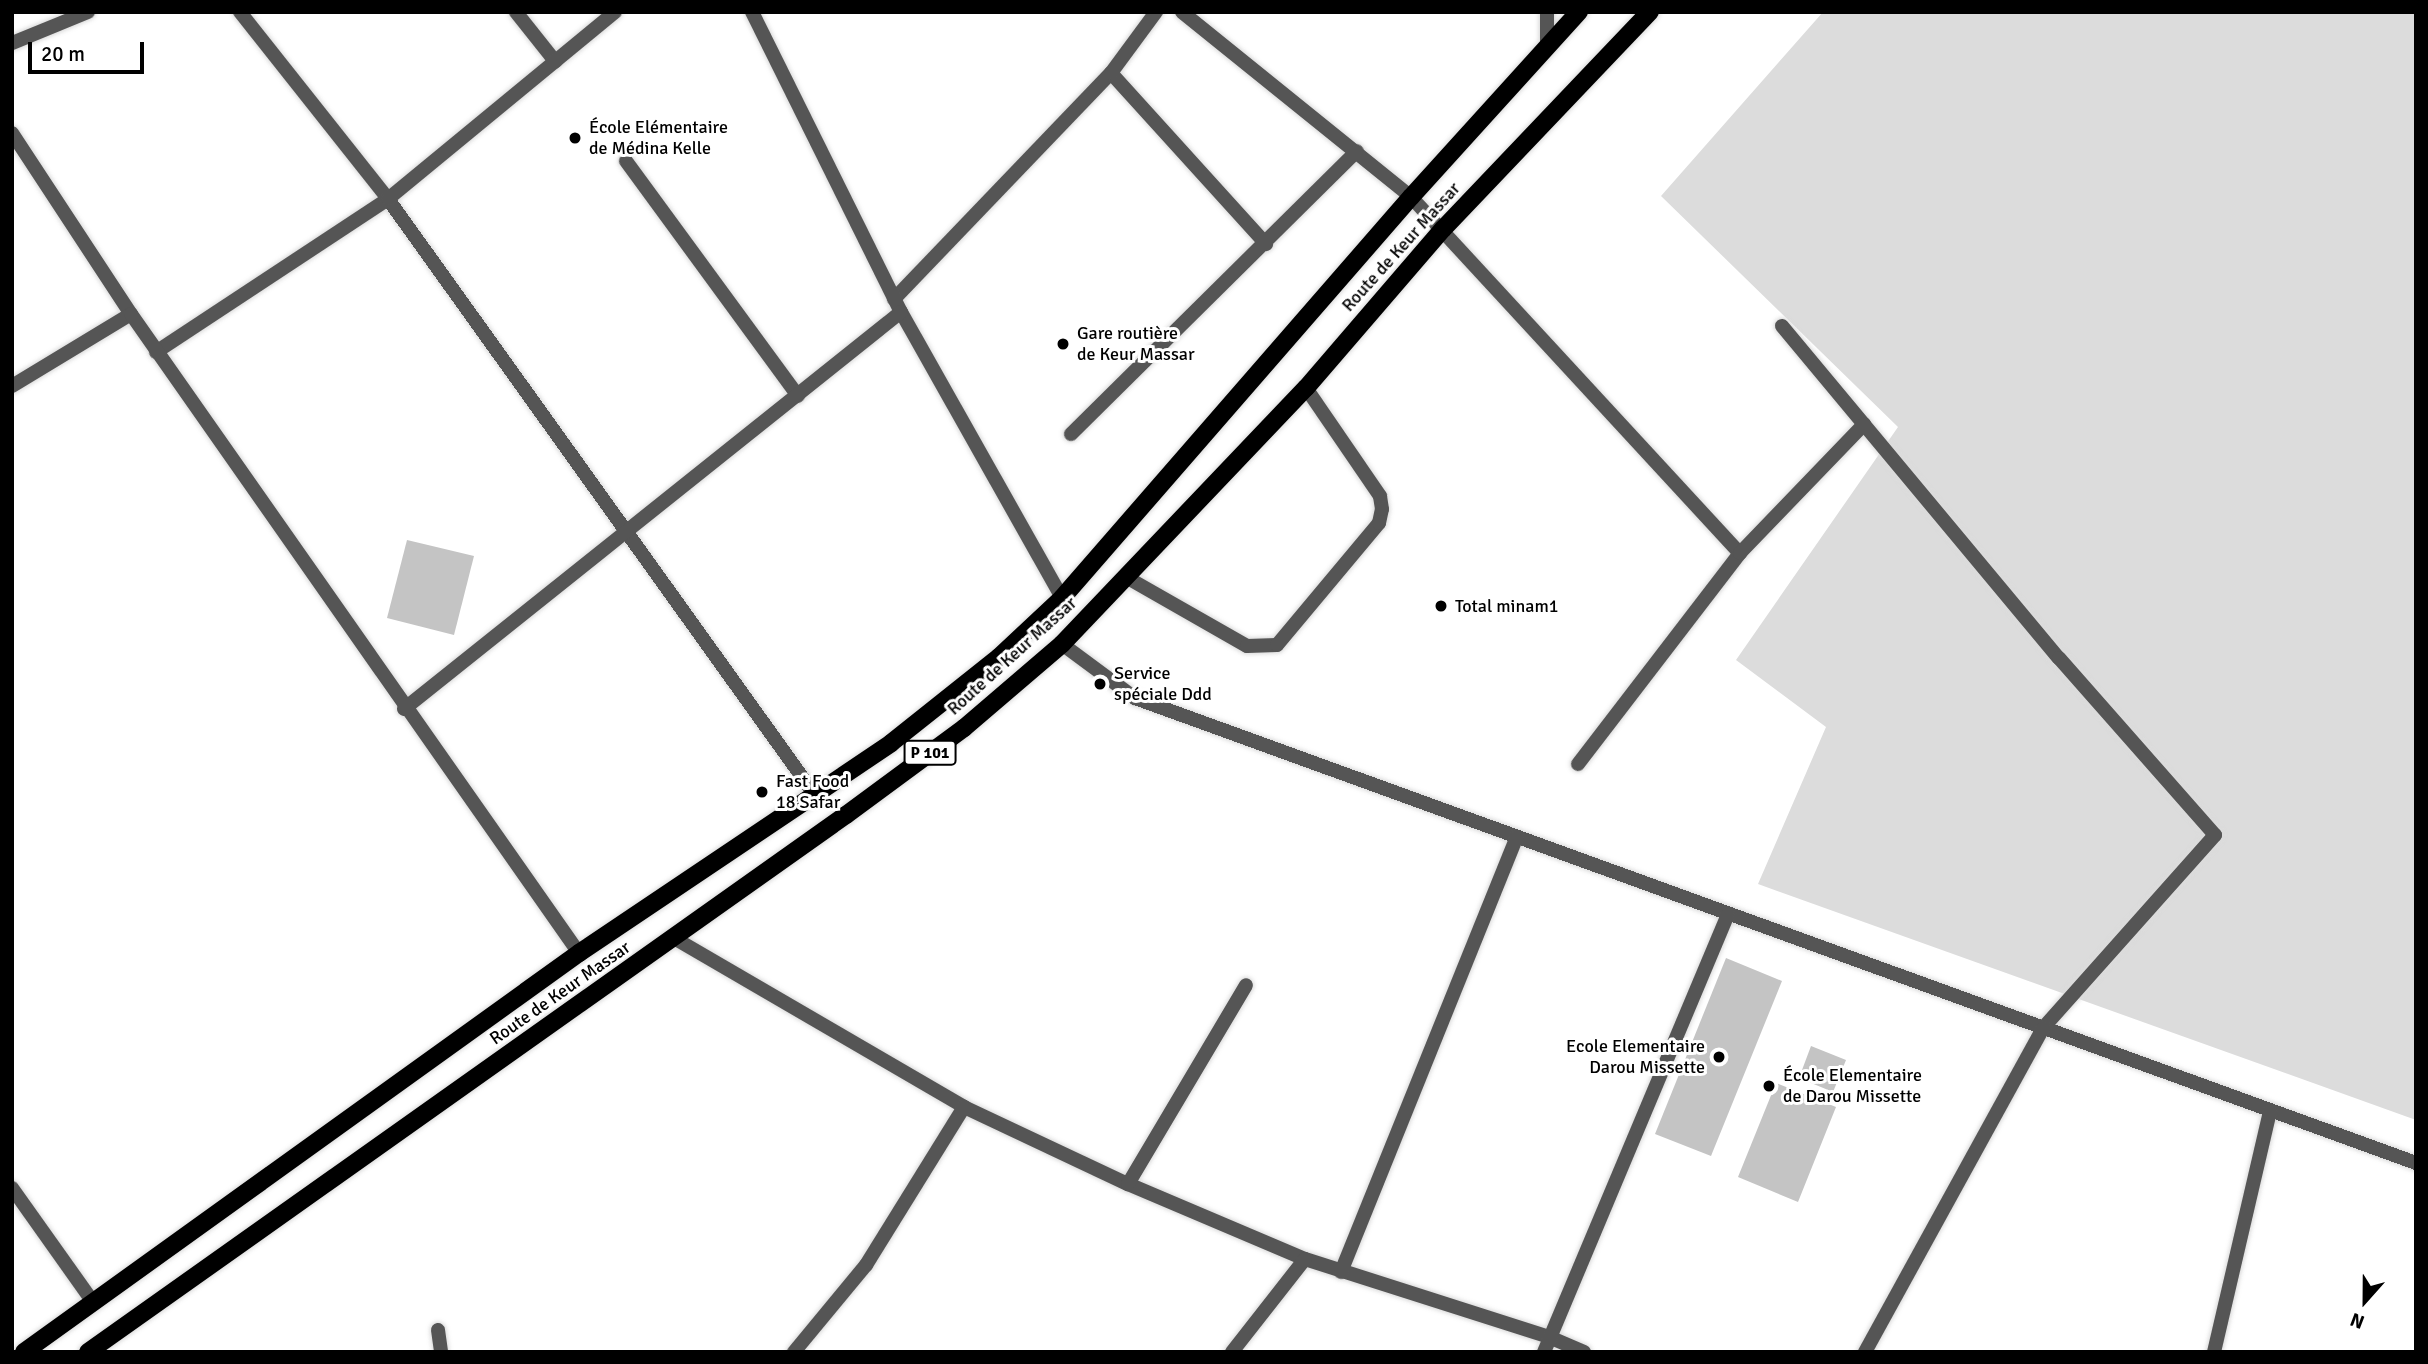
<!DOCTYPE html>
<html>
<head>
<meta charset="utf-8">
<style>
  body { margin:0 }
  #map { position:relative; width:2428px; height:1364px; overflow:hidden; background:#fff; font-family:Signika,sans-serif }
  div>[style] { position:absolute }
  .green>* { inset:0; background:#dcdcdc }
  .building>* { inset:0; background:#c4c4c4 }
  .roads { filter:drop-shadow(0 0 2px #dbdbdb) drop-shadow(0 0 2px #dbdbdb) }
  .service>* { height:14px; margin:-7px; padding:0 7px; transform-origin:7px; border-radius:7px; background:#555 }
  .minor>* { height:14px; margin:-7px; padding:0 7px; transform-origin:7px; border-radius:7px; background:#555 }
  .tertiary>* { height:14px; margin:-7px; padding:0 7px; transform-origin:7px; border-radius:7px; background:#555 }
  .primary>* { height:18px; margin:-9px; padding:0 9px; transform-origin:9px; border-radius:9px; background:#000 }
  .dots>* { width:19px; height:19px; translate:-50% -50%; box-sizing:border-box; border:4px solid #fff; border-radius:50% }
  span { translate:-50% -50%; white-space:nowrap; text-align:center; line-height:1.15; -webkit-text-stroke:6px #fff; paint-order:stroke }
  .shield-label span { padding:2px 5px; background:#fff; border:2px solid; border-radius:5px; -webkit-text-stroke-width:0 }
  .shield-label { font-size:16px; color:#000; font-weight:700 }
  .poi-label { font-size:18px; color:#000 }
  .left { translate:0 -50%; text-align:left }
  .right { translate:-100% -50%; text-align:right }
  .street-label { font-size:18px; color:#000 }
  .frame { position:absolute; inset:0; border:14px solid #000; pointer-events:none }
  .north { position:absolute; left:2330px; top:1266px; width:70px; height:70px; -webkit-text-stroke:5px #fff; paint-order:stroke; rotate:201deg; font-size:19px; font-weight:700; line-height:28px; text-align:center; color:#000 }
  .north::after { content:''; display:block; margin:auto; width:24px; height:32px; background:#000; clip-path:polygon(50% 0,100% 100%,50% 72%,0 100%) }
  .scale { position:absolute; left:28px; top:42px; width:116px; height:32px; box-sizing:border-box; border:4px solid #000; border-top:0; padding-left:9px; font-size:21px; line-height:24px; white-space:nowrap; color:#000; -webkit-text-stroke:5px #fff; paint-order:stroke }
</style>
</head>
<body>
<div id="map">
  <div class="green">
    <i style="clip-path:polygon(1823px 12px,2416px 12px,2416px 1120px,1758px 884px,1826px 727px,1736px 660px,1898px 427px,1661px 196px)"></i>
  </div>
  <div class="building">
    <i style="clip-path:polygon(407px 540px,474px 556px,454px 635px,387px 618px)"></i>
    <i style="clip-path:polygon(1726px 958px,1782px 981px,1711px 1156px,1655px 1134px)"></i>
    <i style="clip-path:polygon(1811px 1046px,1846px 1060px,1833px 1092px,1799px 1078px)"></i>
    <i style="clip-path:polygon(1776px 1083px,1836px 1107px,1798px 1202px,1738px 1177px)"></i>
  </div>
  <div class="roads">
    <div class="service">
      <i style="left:1182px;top:12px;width:294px;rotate:38.9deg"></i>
      <i style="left:1411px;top:197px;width:485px;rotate:47.3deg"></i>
      <i style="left:1740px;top:553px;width:266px;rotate:127.5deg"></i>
      <i style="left:1547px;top:12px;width:34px;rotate:90deg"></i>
      <i style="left:1111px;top:73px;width:231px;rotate:47.8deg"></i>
      <i style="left:894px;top:299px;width:313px;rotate:-46.2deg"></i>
      <i style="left:1111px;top:73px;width:76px;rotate:-53.6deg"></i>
      <i style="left:1782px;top:326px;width:432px;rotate:50.2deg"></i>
      <i style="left:2059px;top:658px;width:236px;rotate:48.6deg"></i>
      <i style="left:2215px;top:835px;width:259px;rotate:131.7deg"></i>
      <i style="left:1071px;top:434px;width:402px;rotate:-44.7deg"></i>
      <i style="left:1740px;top:553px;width:179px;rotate:-46.1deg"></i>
      <i style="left:1126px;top:577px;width:139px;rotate:29.7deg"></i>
      <i style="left:1247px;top:646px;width:30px;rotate:-2deg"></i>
      <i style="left:1277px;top:645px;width:159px;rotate:-50.1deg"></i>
      <i style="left:1379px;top:523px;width:14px;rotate:-78deg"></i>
      <i style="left:1382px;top:509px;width:13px;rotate:-99deg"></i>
      <i style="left:1380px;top:496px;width:131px;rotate:-124.4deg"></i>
      <i style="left:12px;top:1188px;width:140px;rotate:54.6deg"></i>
    </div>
    <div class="minor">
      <i style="left:240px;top:12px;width:238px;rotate:51.6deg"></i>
      <i style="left:388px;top:199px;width:733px;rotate:54.38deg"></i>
      <i style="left:516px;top:12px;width:63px;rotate:51.5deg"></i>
      <i style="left:752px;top:12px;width:335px;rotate:63.6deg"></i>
      <i style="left:901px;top:312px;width:328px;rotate:60.6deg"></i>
      <i style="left:12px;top:43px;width:82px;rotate:-22.2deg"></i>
      <i style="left:12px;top:133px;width:217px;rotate:56.7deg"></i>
      <i style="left:626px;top:161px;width:291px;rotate:53.8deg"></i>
      <i style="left:156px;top:352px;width:278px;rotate:-33.4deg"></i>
      <i style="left:388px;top:199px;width:294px;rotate:-39.5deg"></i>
      <i style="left:1062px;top:644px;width:91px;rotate:36.5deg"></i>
      <i style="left:1135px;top:698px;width:1363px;rotate:19.95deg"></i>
      <i style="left:404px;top:709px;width:636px;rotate:-38.62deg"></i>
      <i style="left:674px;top:938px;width:336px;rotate:30.2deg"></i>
      <i style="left:964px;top:1107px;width:181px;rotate:25.2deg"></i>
      <i style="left:1128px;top:1184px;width:192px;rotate:23deg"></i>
      <i style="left:1305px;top:1259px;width:256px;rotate:17.7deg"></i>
      <i style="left:1549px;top:1337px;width:38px;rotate:23deg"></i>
      <i style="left:1128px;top:1184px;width:231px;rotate:-59.3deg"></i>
      <i style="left:1341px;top:1272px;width:469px;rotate:-68deg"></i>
      <i style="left:438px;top:1330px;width:22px;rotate:82deg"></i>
      <i style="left:794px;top:1352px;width:113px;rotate:-50.4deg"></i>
      <i style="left:866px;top:1265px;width:186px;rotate:-58.2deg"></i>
      <i style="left:1232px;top:1352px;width:118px;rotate:-51.9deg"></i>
      <i style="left:1544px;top:1352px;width:475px;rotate:-67.2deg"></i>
      <i style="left:1865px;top:1352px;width:370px;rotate:-61.2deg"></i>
      <i style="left:2214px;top:1352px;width:247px;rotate:-76.9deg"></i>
    </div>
    <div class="tertiary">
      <i style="left:12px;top:386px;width:139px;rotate:-31.2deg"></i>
      <i style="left:131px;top:314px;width:780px;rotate:54.97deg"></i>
    </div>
    <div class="primary">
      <i style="left:24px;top:1352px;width:684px;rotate:-35.71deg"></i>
      <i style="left:579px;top:953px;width:376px;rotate:-33.9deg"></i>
      <i style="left:891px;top:743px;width:138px;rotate:-38.5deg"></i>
      <i style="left:999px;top:657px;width:86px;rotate:-43.1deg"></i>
      <i style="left:1062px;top:598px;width:532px;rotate:-48.97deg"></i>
      <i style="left:1411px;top:197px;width:250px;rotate:-47.8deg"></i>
      <i style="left:88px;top:1352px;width:929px;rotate:-35.32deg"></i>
      <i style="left:846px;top:815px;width:147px;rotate:-36.4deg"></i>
      <i style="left:964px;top:728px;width:129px;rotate:-40.6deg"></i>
      <i style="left:1062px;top:644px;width:354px;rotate:-46.4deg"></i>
      <i style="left:1306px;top:388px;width:210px;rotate:-49.3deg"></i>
      <i style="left:1443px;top:229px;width:300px;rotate:-46.4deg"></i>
    </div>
  </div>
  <div class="dots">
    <i style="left:575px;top:138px;background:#000"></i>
    <i style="left:1063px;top:344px;background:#000"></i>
    <i style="left:1441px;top:606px;background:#000"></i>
    <i style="left:1100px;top:684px;background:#000"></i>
    <i style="left:762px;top:792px;background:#000"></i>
    <i style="left:1719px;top:1057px;background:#000"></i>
    <i style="left:1769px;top:1086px;background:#000"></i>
  </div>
  <div class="shield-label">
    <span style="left:930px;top:753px">P 101</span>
  </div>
  <div class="poi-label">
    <span class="left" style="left:589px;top:138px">École Elémentaire<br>de Médina Kelle</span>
    <span class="left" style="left:1077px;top:344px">Gare routière<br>de Keur Massar</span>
    <span class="left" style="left:1455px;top:606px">Total minam1</span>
    <span class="left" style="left:1114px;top:684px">Service<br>spéciale Ddd</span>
    <span class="left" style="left:776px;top:792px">Fast Food<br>18 Safar</span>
    <span class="right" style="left:1705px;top:1057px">Ecole Elementaire<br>Darou Missette</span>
    <span class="left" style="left:1783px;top:1086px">École Elementaire<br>de Darou Missette</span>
  </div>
  <div class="street-label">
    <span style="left:1401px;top:247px;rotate:-48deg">Route de Keur Massar</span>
    <span style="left:1012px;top:656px;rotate:-42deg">Route de Keur Massar</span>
    <span style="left:560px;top:993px;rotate:-35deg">Route de Keur Massar</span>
  </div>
  <div class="frame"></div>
  <div class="north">N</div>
  <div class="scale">20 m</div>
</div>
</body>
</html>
